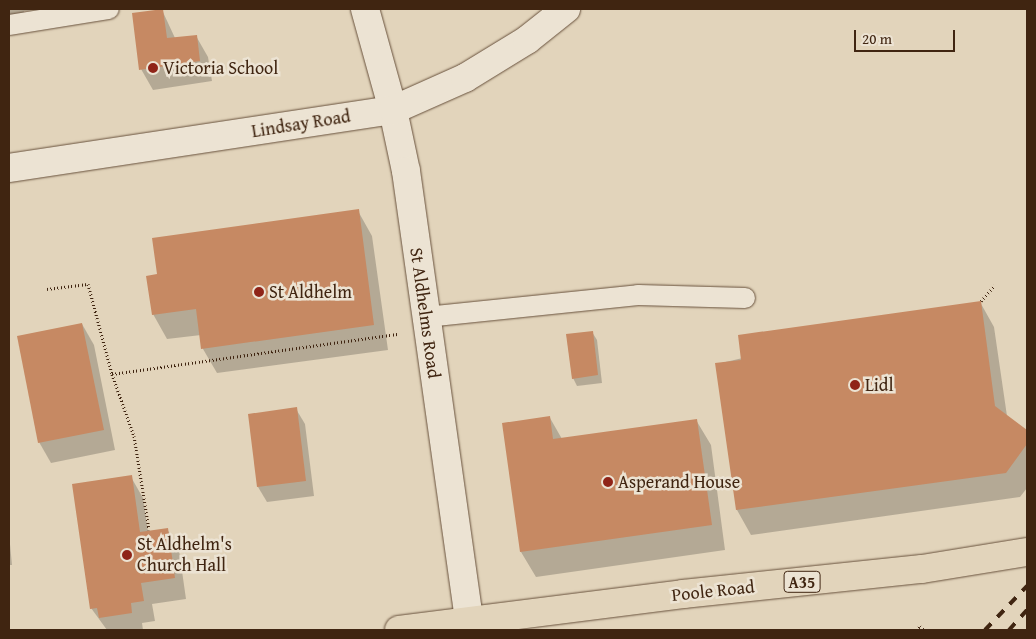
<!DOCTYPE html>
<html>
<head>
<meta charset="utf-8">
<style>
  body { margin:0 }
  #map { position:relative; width:1036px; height:639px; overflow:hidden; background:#e2d4bb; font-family:"Gentium Book Plus",serif }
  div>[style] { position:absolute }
  .shadow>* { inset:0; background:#0003 }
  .building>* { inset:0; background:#c68963 }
  .path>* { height:3px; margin-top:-1.5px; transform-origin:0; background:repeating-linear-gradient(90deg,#402511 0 1px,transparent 0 3.5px) }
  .roads { filter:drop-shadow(0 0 1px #68513c) drop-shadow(0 0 1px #68513c) }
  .lane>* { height:20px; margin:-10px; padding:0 10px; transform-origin:10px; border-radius:10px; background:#ece3d3 }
  .street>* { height:28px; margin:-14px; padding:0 14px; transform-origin:14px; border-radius:14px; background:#ece3d3 }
  .secondary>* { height:28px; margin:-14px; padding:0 14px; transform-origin:14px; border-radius:14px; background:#ece3d3 }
  .highway>* { height:28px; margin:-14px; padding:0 14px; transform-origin:14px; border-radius:14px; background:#e2d4bb }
  .rail>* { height:4px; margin-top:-2px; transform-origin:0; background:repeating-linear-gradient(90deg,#402511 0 9px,transparent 0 18px) }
  .dots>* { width:14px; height:14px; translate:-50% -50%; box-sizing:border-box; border:2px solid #ece3d3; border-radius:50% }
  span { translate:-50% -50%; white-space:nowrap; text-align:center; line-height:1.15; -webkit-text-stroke:5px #ece3d3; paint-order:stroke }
  .shield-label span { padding:1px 4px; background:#ece3d3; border:1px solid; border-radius:4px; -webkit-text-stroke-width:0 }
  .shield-label { font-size:16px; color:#402511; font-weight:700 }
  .poi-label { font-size:18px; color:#402511 }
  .left { translate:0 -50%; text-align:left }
  .street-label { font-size:18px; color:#402511 }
  .frame { position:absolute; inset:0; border:10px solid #402511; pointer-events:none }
  .scale { position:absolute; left:854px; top:30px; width:101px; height:22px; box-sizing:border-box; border:2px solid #402511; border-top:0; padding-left:6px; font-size:15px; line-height:18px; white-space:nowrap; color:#402511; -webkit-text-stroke:4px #ece3d3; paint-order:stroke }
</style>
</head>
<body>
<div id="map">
  <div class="shadow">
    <i style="clip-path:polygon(9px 9px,45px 9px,24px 11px,26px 25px,9px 27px)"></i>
    <i style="clip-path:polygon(162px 10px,175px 38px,196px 36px,208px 57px,212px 81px,153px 90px,141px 69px)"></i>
    <i style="clip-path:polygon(358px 211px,372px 236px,388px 350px,217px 373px,203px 349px,201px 335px,167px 339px,153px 314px,158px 275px)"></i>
    <i style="clip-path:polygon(980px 302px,994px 327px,1007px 416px,1027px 431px,1027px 488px,1020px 497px,751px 535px,737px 510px,717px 364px)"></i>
    <i style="clip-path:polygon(82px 324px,94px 345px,115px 450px,51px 463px,39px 442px)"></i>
    <i style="clip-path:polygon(592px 332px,597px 340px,602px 383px,577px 386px,573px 378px)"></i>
    <i style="clip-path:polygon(296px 409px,305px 424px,314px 496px,267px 502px,258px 487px)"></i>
    <i style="clip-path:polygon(550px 418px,562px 439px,696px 420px,711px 445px,725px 550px,536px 577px,521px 552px)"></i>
    <i style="clip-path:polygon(131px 477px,143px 498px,148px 532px,167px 529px,179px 550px,186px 599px,152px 604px,155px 621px,142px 623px,143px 630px,107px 630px,91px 608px)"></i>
    <i style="clip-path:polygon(9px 534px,12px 565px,9px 565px)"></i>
  </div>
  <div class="building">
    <i style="clip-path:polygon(163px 9px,167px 38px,197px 35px,200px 61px,139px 70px,132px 13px)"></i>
    <i style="clip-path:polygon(359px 209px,374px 325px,201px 349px,196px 309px,152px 315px,146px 276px,157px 274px,152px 238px)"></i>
    <i style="clip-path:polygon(981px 301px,995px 406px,1027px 430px,1027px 444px,1006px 473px,736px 510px,715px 363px,741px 360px,738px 335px)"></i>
    <i style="clip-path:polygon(82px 323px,104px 430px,38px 443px,17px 336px)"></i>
    <i style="clip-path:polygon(593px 331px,598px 375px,572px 379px,566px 334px)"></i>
    <i style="clip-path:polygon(297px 407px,306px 481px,257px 487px,248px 414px)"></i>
    <i style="clip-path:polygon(550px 416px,553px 439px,697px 419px,712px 525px,520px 552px,502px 423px)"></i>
    <i style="clip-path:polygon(132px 475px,140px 532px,168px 528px,175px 578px,141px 583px,144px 601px,131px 603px,132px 613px,99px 618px,97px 608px,90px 609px,72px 484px)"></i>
  </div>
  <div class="path">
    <i style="left:47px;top:289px;width:41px;rotate:-7deg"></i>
    <i style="left:88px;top:284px;width:93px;rotate:75.1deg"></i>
    <i style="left:112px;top:374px;width:66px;rotate:70.5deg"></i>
    <i style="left:134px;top:436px;width:95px;rotate:80.9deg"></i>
    <i style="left:981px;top:301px;width:21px;rotate:-49deg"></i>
    <i style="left:112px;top:374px;width:288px;rotate:-8deg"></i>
    <i style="left:916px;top:630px;width:6px;rotate:-45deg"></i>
    <i style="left:920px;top:626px;width:6px;rotate:45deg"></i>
  </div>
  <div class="roads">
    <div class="lane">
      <i style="left:9px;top:25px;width:101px;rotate:-9.1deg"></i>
      <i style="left:426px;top:317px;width:213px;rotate:-5.9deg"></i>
      <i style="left:638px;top:295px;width:107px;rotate:1.6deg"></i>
    </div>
    <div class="street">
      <i style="left:365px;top:9px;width:105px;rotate:74.5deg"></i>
      <i style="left:393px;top:110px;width:62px;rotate:78deg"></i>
      <i style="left:406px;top:171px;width:453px;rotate:82deg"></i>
    </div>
    <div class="secondary">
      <i style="left:9px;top:168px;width:388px;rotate:-8.6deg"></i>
      <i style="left:393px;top:110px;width:79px;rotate:-24deg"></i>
      <i style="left:465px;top:78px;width:73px;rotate:-31.5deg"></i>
      <i style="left:527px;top:40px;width:50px;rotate:-38.5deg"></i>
    </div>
    <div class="highway">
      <i style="left:399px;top:630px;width:286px;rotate:-7.2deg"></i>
      <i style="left:683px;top:594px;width:240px;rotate:-6deg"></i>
      <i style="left:922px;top:569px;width:106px;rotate:-9.2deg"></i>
    </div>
  </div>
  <div class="rail">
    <i style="left:985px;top:630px;width:61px;rotate:-46.3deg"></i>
    <i style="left:1009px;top:630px;width:27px;rotate:-48deg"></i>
  </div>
  <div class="dots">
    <i style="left:153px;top:68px;background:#8f2418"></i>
    <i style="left:259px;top:292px;background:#8f2418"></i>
    <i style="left:855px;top:385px;background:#8f2418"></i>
    <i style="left:608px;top:482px;background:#8f2418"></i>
    <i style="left:127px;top:555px;background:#8f2418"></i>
  </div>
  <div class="shield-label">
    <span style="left:802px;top:582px">A35</span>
  </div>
  <div class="poi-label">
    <span class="left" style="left:163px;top:68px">Victoria School</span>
    <span class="left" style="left:269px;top:292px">St Aldhelm</span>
    <span class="left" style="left:865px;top:385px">Lidl</span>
    <span class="left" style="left:618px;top:482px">Asperand House</span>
    <span class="left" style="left:137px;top:555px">St Aldhelm's<br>Church Hall</span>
  </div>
  <div class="street-label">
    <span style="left:301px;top:124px;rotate:-9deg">Lindsay Road</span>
    <span style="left:425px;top:313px;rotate:82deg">St Aldhelms Road</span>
    <span style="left:713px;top:591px;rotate:-6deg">Poole Road</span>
  </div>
  <div class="frame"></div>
  <div class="scale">20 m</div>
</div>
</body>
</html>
